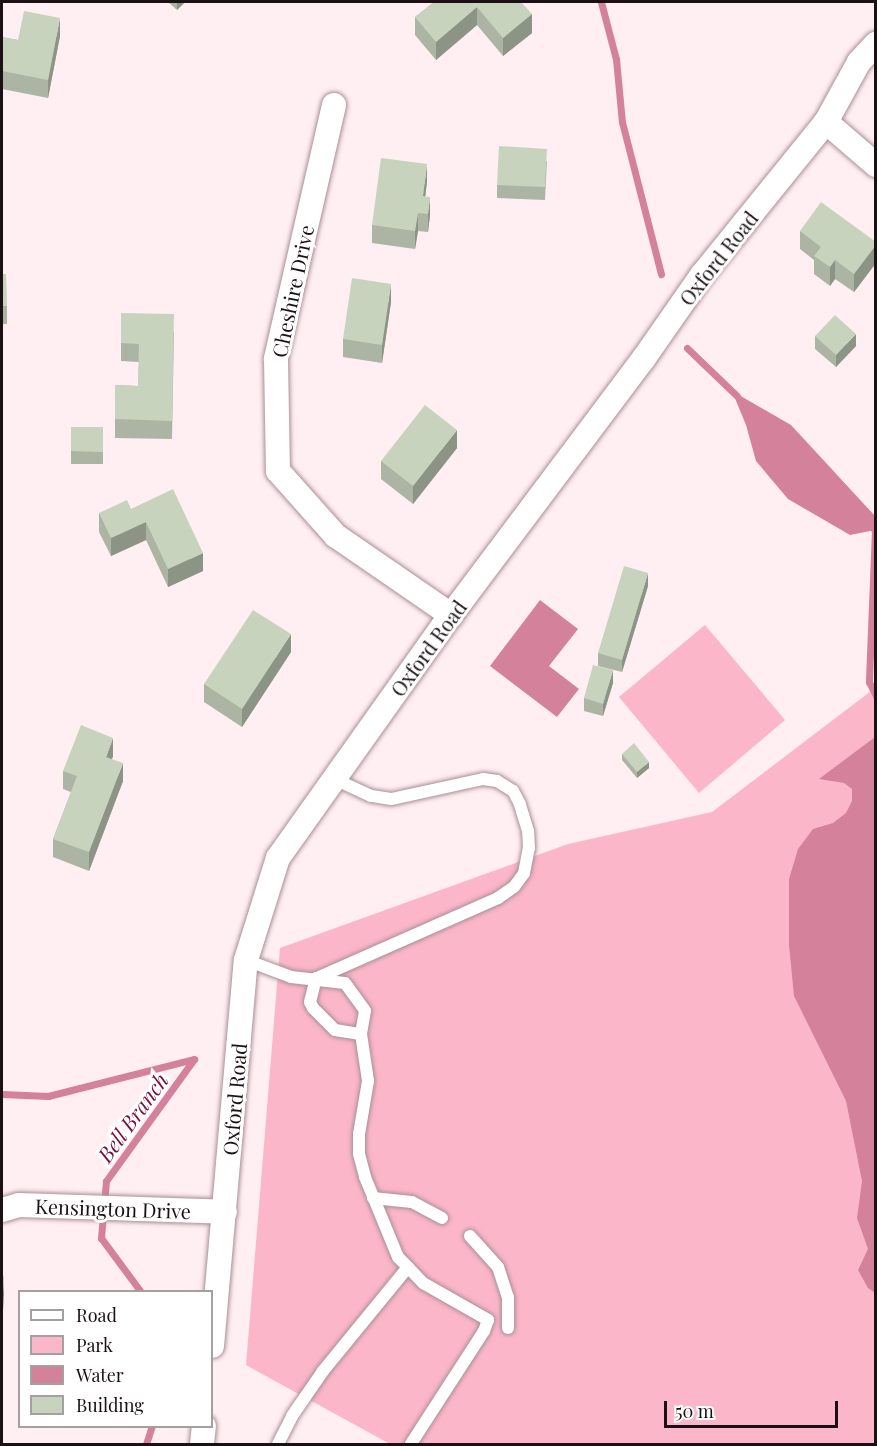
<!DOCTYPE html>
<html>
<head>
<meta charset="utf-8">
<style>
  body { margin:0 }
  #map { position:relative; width:877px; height:1446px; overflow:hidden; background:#ffeef2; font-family:"Playfair Display",serif }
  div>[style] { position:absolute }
  .green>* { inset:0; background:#fcb6ca }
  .water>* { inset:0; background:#d4829b }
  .stream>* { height:7px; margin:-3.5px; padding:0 3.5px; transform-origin:3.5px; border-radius:3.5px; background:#d4829b }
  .roads { filter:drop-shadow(0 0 2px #a98f96) drop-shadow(0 0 2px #a98f96) }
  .lane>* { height:12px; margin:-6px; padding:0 6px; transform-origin:6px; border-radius:6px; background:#fff }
  .street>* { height:24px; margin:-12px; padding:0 12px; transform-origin:12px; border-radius:12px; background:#fff }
  .wall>* { inset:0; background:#acb5a3 }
  .shaded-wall>* { inset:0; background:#8c9485 }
  .building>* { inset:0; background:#c8d3be }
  span { translate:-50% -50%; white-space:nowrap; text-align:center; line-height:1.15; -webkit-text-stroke:6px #fff; paint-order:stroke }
  .street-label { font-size:20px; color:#1b1114 }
  .water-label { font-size:21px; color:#74123d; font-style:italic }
  .frame { position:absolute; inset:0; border:3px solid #1b1114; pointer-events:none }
  .legend { position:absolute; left:18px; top:1290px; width:195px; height:138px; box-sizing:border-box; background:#fff; border:2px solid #a4a0a1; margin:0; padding:8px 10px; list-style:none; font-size:18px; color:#1b1114 }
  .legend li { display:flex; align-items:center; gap:12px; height:30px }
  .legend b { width:30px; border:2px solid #a4a0a1 }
  .scale { position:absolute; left:664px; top:1401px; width:174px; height:27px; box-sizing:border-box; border:3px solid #1b1114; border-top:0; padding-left:8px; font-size:18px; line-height:21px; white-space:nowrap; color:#1b1114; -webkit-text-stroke:4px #fff; paint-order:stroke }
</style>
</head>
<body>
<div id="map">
  <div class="green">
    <i style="clip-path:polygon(705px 625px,785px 720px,699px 793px,619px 697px)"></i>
    <i style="clip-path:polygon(875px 688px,875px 1444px,390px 1444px,246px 1365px,280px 948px,568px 844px,712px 812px)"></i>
  </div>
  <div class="water">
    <i style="clip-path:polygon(732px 391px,791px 425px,875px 516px,875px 530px,850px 535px,788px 499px,756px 461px,746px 425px)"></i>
    <i style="clip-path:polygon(540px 600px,578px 629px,549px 666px,579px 689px,557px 717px,490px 666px)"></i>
    <i style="clip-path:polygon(875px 737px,875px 1293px,868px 1288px,858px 1270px,868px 1249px,857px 1218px,862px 1181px,846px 1101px,794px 996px,789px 945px,789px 879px,798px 849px,813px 829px,833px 823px,846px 813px,852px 801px,852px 789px,844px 783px,819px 779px)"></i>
  </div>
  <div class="stream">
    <i style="left:601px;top:2px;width:59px;rotate:75.3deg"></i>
    <i style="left:616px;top:59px;width:63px;rotate:84.6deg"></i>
    <i style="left:622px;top:122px;width:157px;rotate:75.6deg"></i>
    <i style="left:687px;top:348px;width:69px;rotate:43.8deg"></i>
    <i style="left:870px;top:525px;width:7px;rotate:45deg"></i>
    <i style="left:875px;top:530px;width:152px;rotate:92.3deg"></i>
    <i style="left:869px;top:682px;width:16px;rotate:63deg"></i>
    <i style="left:2px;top:1094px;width:46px;rotate:2.5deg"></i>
    <i style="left:48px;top:1096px;width:151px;rotate:-14.2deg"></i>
    <i style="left:141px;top:1292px;width:67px;rotate:-126.5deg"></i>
    <i style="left:101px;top:1238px;width:57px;rotate:-85deg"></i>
    <i style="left:106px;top:1181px;width:150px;rotate:-54.2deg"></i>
    <i style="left:146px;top:1444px;width:19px;rotate:-72deg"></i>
  </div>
  <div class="roads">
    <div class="lane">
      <i style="left:246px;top:960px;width:48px;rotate:20.7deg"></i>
      <i style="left:291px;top:977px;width:54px;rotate:6.3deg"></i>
      <i style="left:345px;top:983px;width:34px;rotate:54deg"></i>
      <i style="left:365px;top:1011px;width:23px;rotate:100deg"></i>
      <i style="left:361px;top:1034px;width:48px;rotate:81.5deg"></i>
      <i style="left:368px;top:1081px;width:54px;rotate:99.6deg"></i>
      <i style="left:359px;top:1134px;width:20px;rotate:90deg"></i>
      <i style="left:359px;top:1154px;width:24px;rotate:75deg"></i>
      <i style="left:365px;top:1177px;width:87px;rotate:67.6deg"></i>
      <i style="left:398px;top:1257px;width:36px;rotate:46deg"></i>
      <i style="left:423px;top:1283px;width:75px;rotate:29.6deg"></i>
      <i style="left:488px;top:1320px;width:12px;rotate:110deg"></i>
      <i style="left:484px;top:1331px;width:135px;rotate:122.9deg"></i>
      <i style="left:316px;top:978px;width:25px;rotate:104deg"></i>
      <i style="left:310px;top:1002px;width:7px;rotate:63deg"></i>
      <i style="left:313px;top:1008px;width:31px;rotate:45deg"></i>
      <i style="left:335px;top:1030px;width:26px;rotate:9deg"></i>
      <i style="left:317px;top:978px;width:198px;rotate:-23.8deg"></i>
      <i style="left:498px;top:898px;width:19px;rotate:-35deg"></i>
      <i style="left:514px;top:887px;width:17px;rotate:-54deg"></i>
      <i style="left:524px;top:873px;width:25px;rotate:-79deg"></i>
      <i style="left:529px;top:848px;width:17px;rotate:-93deg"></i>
      <i style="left:528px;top:831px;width:28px;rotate:-107deg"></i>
      <i style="left:520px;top:804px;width:15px;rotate:-118deg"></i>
      <i style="left:513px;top:791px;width:19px;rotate:-148deg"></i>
      <i style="left:497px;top:781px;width:14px;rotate:-172deg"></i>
      <i style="left:483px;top:779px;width:94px;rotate:167.7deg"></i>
      <i style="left:391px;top:799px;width:20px;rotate:-171deg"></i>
      <i style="left:371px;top:796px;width:40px;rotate:-155deg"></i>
      <i style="left:373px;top:1198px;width:39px;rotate:6deg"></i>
      <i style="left:412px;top:1202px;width:34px;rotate:28deg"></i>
      <i style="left:470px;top:1236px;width:42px;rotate:47.9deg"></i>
      <i style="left:498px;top:1267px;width:32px;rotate:72deg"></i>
      <i style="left:508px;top:1297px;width:31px;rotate:90deg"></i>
      <i style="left:278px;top:1444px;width:31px;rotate:-63deg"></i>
      <i style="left:292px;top:1416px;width:55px;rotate:-55.4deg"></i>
      <i style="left:323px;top:1371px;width:134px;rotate:-50.7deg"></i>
    </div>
    <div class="street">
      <i style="left:334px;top:105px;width:261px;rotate:102.9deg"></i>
      <i style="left:276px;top:359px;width:112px;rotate:89deg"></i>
      <i style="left:278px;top:471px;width:87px;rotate:48.3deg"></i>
      <i style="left:336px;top:536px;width:140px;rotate:34.5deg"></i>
      <i style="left:826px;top:122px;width:66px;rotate:40.7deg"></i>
      <i style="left:2px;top:1210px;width:18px;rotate:-16deg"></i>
      <i style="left:19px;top:1205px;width:206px;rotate:1.9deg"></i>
      <i style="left:212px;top:1346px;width:387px;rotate:-85deg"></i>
      <i style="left:246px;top:960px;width:107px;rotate:-72.6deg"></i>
      <i style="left:278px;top:858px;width:298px;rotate:-54.6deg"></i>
      <i style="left:451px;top:615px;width:321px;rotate:-53.1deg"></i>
      <i style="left:644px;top:358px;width:101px;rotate:-55.1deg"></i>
      <i style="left:702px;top:275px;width:197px;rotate:-51deg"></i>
      <i style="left:826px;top:122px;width:68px;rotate:-61.2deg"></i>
      <i style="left:859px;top:62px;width:25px;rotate:-47deg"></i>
      <i style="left:202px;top:1444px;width:18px;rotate:-84deg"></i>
    </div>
  </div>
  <div class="wall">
    <i style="clip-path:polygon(168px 2px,185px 2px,177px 10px)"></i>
    <i style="clip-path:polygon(434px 2px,532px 14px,532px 33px,503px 56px,477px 25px,436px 60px,415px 35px,415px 17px)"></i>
    <i style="clip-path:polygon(60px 36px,48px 98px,2px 89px,2px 37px,18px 40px)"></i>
    <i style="clip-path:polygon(547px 161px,545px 200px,497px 198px,497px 185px)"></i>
    <i style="clip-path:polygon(427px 182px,425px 197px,430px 215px,428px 232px,418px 231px,415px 249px,372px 243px,372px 225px)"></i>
    <i style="clip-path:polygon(800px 231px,876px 242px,876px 263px,854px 292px,835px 279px,830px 286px,814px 274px,814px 260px,800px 249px)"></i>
    <i style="clip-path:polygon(2px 274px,7px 306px,7px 324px,2px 324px,2px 354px)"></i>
    <i style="clip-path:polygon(391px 302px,382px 363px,343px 357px,343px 339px)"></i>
    <i style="clip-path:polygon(121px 313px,174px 332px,172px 439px,115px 438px,115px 385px,138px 386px,139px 362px,121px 361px)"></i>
    <i style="clip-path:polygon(815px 336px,856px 346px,836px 367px,815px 349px)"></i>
    <i style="clip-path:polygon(71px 427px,103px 427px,103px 464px,71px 464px)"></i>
    <i style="clip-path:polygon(457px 448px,413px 504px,381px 479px,381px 461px)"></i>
    <i style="clip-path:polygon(131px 509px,203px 571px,168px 587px,146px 540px,111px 556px,99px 532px,99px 513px)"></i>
    <i style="clip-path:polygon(648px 586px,622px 672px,598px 666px,598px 653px)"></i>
    <i style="clip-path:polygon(291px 652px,242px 727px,204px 702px,204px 684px)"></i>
    <i style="clip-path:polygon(613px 683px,603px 716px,584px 711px,584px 698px)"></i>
    <i style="clip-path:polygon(622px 754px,649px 768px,637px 778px,622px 760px)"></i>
    <i style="clip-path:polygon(113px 756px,112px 759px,123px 781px,89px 871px,53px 857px,53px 839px,71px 792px,63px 789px,63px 771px)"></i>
  </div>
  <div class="shaded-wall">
    <i style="clip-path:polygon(177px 2px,185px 2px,177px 10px)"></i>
    <i style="clip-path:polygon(477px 7px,477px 25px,436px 60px,436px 42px)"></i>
    <i style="clip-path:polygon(532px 14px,532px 33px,503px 56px,503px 38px)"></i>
    <i style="clip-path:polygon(60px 18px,60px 36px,48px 98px,48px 80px)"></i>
    <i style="clip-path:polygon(427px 164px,427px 182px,423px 215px,423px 196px)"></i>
    <i style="clip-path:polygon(430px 197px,430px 215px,428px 232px,428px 214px)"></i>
    <i style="clip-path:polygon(418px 213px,418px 231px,415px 249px,415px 231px)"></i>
    <i style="clip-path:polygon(876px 245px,876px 263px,854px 292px,854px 274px)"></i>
    <i style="clip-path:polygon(835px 260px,835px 279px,830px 286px,830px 267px)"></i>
    <i style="clip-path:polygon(391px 284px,391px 302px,382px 363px,382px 345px)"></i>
    <i style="clip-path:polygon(856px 334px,856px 346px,836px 367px,836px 355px)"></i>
    <i style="clip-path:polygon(457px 430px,457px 448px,413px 504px,413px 486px)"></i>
    <i style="clip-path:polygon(146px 522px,146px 540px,111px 556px,111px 538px)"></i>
    <i style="clip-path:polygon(203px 553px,203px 571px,168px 587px,168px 569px)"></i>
    <i style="clip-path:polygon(648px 573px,648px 586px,622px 672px,622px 660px)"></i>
    <i style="clip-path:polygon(291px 634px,291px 652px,242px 727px,242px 709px)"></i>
    <i style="clip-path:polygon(613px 670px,613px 683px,603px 716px,603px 704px)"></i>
    <i style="clip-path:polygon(113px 738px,113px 756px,106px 775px,106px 757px)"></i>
    <i style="clip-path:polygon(649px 762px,649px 768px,637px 778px,637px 772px)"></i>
    <i style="clip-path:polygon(123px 763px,123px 781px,89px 871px,89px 852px)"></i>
    <i style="clip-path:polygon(4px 1276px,4px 1294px,2px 1329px,2px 1311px)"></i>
  </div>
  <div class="building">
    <i style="clip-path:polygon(434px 2px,521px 2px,532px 14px,503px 38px,477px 7px,436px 42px,415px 17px)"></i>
    <i style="clip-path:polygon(24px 11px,60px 18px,48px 80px,2px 71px,2px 37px,18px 40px)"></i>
    <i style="clip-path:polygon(499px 146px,547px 149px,545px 187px,497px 185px)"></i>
    <i style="clip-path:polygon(381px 158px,427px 164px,423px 196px,430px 197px,428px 214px,418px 213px,415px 231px,372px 225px)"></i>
    <i style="clip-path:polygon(821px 202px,876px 242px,876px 245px,854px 274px,835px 260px,830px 267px,814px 256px,821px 247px,800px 231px)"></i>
    <i style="clip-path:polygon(2px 274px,6px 274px,7px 306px,2px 306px)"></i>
    <i style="clip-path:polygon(352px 278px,391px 284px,382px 345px,343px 339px)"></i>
    <i style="clip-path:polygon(121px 313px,174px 314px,172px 421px,115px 419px,115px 385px,138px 386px,139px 344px,121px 343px)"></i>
    <i style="clip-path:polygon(835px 315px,856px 334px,836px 355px,815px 336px)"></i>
    <i style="clip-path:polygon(425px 405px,457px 430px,413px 486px,381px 461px)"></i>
    <i style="clip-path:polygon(71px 427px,103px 427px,103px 452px,71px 451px)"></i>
    <i style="clip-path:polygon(173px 489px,203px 553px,168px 569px,146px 522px,111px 538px,99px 513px,127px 500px,131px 509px)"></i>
    <i style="clip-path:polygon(624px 566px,648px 573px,622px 660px,598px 653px)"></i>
    <i style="clip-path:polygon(253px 610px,291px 634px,242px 709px,204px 684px)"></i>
    <i style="clip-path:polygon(593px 665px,613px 670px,603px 704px,584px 698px)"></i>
    <i style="clip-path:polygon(81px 725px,113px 738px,106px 757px,123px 763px,89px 852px,53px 839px,77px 776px,63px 771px)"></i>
    <i style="clip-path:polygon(634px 743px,649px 762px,637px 772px,622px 754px)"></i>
    <i style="clip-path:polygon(2px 1275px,4px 1276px,2px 1311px)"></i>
  </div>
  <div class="street-label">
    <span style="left:718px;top:258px;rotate:-52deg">Oxford Road</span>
    <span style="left:292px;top:291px;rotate:-78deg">Cheshire Drive</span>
    <span style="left:428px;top:648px;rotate:-54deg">Oxford Road</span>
    <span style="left:234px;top:1099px;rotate:-85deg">Oxford Road</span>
    <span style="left:113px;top:1208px;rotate:2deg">Kensington Drive</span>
  </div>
  <div class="water-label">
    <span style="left:132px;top:1117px;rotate:-54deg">Bell Branch</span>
  </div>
  <div class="frame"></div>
  <ul class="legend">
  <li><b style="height:8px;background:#fff"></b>Road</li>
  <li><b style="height:16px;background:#fcb6ca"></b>Park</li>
  <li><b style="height:16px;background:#d4829b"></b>Water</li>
  <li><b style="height:16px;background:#c8d3be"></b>Building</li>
  </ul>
  <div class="scale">50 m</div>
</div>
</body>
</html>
